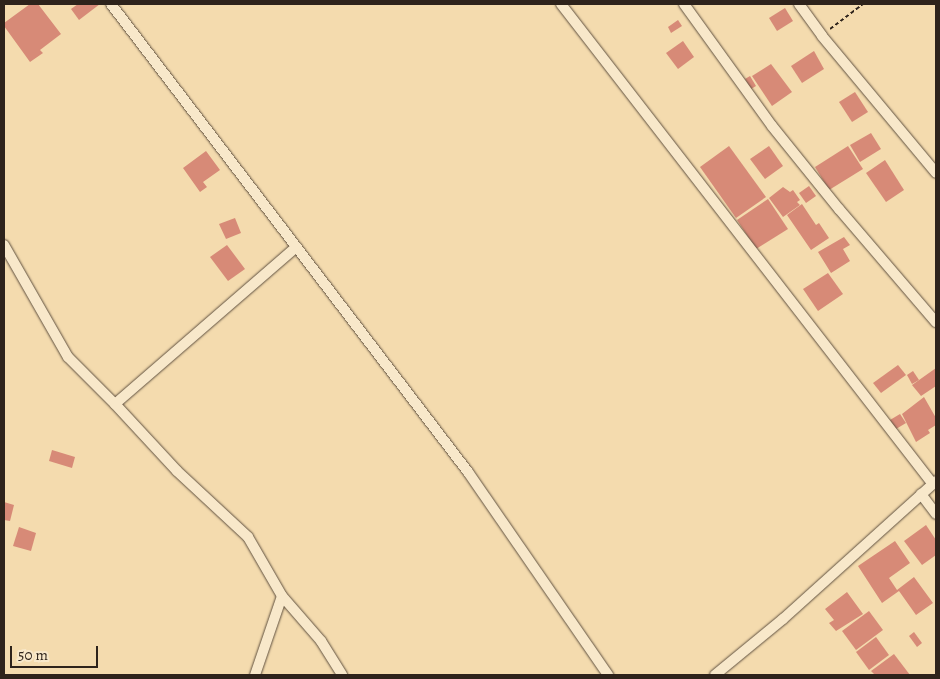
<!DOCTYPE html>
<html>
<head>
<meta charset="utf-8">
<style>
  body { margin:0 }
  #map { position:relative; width:940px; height:679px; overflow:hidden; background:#f4dbae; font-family:Alegreya,serif }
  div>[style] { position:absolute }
  .building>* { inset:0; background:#d78a77 }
  .path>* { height:2px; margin-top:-1px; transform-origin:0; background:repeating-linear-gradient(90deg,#2e231b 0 4px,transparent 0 6.5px) }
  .roads { filter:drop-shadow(0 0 1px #605140) drop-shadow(0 0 1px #605140) }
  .minor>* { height:10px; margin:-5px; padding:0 5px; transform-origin:5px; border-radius:5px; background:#f8e8ca }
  span { translate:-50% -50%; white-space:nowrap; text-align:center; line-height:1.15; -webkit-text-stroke:4.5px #f8e8ca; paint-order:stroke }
  .frame { position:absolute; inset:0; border:5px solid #2e231b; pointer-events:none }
  .scale { position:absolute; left:10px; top:646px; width:88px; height:22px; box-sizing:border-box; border:2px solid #2e231b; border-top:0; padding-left:6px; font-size:15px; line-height:18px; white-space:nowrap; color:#2e231b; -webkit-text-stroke:4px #f8e8ca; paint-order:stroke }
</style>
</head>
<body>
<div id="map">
  <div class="building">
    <i style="clip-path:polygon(30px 4px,38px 4px,61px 34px,40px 50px,43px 53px,30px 62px,4px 26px,4px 23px)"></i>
    <i style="clip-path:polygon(78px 4px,100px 4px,79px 20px,71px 9px)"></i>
    <i style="clip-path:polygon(785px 8px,793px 21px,777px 31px,769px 18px)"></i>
    <i style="clip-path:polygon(678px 20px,682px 26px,671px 33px,668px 27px)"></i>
    <i style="clip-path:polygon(683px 41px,694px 57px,678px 69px,666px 53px)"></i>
    <i style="clip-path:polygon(814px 51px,824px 69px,802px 83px,791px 66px)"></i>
    <i style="clip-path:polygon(771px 64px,792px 92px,772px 106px,752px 76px)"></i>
    <i style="clip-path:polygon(750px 76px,756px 86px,751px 89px,745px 79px)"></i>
    <i style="clip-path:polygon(855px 92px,868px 112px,852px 122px,839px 102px)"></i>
    <i style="clip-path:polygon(871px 133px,881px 149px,860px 162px,850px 145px)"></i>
    <i style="clip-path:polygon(729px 146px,766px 197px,736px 218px,700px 167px)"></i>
    <i style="clip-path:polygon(769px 146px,783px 166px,765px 179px,750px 159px)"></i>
    <i style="clip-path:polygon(848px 146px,863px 169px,829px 190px,815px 167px)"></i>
    <i style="clip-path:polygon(206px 151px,220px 170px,203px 182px,207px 187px,200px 192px,183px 168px)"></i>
    <i style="clip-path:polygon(885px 160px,904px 190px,886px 202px,866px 173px)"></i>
    <i style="clip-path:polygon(809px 186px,816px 196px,806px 203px,799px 193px)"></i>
    <i style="clip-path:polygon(783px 187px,790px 192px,793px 190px,800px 200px,797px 202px,800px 205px,783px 217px,769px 198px)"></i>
    <i style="clip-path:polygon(768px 199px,788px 229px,756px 249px,737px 220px)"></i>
    <i style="clip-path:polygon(802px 204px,816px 225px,819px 223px,829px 238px,811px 250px,787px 215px)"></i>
    <i style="clip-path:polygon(235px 218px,241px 233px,226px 239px,219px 224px)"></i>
    <i style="clip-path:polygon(844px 237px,850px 245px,843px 249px,850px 261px,831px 273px,818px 252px)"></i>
    <i style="clip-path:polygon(227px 245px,245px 269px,228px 281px,210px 257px)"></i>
    <i style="clip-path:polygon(828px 273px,843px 294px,818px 311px,803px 289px)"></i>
    <i style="clip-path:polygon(898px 365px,906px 375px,881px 393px,873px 383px)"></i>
    <i style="clip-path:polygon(936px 368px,936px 386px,921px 396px,912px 385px)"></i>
    <i style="clip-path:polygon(913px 371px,919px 380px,912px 384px,907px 375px)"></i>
    <i style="clip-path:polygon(924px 397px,936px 418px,936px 425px,928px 430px,930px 433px,916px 442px,902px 414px)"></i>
    <i style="clip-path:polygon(900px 414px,906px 423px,896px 429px,890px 420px)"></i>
    <i style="clip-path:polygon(52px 450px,75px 457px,72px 468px,49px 461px)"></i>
    <i style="clip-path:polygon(4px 502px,14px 505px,10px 521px,4px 520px)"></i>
    <i style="clip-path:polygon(926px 525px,936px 540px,936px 555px,922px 565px,904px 541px)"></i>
    <i style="clip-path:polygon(19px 527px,36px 533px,31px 551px,13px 546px)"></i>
    <i style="clip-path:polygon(895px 541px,910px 563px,889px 578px,897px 590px,914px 577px,933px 603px,916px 615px,899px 591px,882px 603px,858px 566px)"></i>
    <i style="clip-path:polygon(847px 592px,863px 614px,836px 631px,829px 623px,834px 620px,825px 609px)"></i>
    <i style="clip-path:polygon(869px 611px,883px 630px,856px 650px,842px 631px)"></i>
    <i style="clip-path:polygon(914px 632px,922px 643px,917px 647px,909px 636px)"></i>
    <i style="clip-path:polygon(876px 637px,889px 655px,869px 670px,856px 652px)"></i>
    <i style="clip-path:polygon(894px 654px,910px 675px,875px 675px,871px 671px)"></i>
  </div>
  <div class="path">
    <i style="left:830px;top:29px;width:41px;rotate:-37.1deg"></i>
  </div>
  <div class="roads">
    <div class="minor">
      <i style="left:111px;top:4px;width:589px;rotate:52.66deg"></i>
      <i style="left:468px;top:472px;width:247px;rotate:55.4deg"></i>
      <i style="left:561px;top:4px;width:606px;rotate:52.24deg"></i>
      <i style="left:684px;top:4px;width:150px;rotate:54.2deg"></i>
      <i style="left:772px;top:126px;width:107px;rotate:51.1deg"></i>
      <i style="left:839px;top:209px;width:149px;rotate:49.4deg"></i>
      <i style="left:799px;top:4px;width:39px;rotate:54deg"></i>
      <i style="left:822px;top:36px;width:178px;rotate:50.2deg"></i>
      <i style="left:4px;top:245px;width:129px;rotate:60.3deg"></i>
      <i style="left:68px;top:357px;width:66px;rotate:45deg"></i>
      <i style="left:115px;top:404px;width:91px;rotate:47.2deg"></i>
      <i style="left:177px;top:471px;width:97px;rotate:42.9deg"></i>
      <i style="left:248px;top:537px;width:68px;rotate:60deg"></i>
      <i style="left:282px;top:596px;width:60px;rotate:49.1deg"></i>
      <i style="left:321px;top:641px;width:40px;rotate:58deg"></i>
      <i style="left:115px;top:404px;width:240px;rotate:-40.9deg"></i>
      <i style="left:921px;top:494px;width:25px;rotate:53deg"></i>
      <i style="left:255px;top:675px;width:83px;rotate:-71.1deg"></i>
      <i style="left:715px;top:675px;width:88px;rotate:-39.5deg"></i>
      <i style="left:783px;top:619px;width:206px;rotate:-42deg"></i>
    </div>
  </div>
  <div class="frame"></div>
  <div class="scale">50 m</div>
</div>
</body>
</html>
